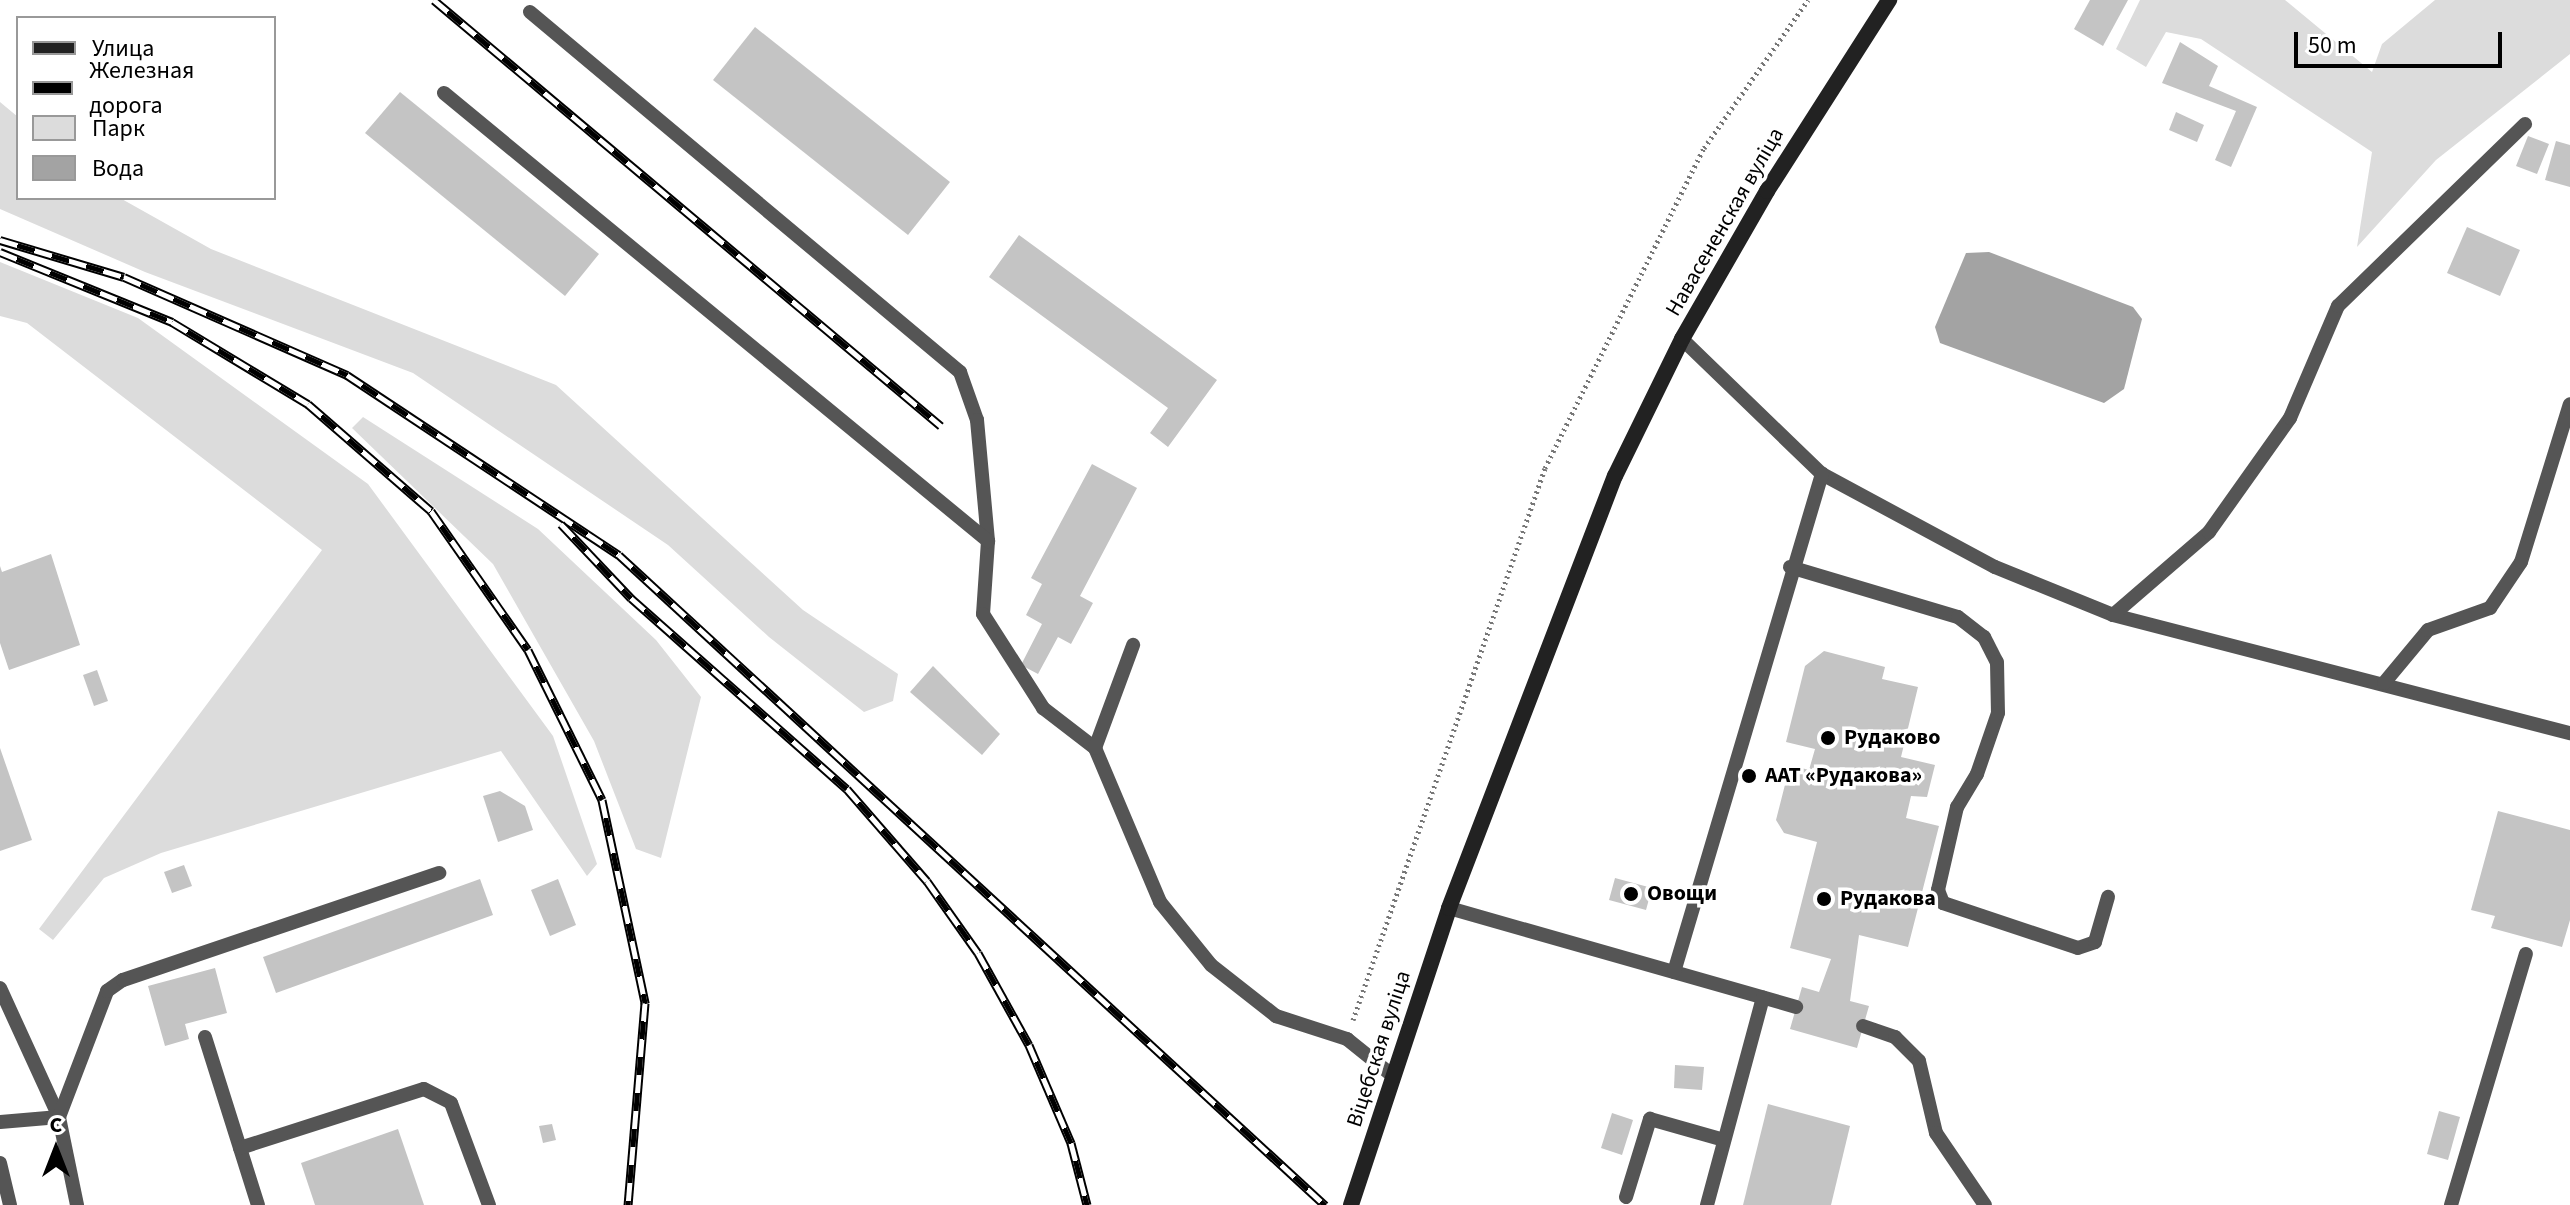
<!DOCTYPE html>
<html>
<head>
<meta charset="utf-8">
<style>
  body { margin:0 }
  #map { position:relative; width:2570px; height:1205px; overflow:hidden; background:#fff; font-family:"Source Sans 3",sans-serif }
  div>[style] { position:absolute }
  .green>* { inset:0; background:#dcdcdc }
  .water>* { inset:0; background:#a3a3a3 }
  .building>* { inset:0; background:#c4c4c4 }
  .path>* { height:5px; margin-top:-2.5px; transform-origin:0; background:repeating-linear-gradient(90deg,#777 0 2px,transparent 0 6px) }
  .service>* { height:14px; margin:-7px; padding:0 7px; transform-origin:7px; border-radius:7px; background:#555 }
  .secondary>* { height:16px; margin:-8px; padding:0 8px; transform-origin:8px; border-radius:8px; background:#222 }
  .rail>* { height:9px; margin-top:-4.5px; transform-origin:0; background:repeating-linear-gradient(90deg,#fff 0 18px,#000 0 36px); box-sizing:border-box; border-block:2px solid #000 }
  .dots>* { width:22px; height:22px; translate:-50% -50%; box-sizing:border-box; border:4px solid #fff; border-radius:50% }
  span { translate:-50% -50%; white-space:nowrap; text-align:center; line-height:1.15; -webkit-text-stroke:7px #fff; paint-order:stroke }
  .street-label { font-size:22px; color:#000 }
  .poi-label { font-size:22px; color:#000; font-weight:700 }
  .left { translate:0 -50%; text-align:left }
  .legend { position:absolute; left:16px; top:16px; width:260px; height:184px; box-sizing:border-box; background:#fff; border:2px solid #999; margin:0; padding:10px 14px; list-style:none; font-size:24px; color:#000 }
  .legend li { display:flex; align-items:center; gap:16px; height:40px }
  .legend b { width:40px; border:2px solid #999 }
  .north { position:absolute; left:16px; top:1109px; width:80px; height:80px; -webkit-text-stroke:6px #fff; paint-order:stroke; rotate:0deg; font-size:22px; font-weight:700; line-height:32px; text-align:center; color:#000 }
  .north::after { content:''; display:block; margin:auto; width:28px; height:36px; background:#000; clip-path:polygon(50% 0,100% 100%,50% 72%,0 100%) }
  .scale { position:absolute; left:2294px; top:32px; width:208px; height:36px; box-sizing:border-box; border:4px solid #000; border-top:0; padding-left:10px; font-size:24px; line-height:28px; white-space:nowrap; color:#000; -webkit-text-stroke:6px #fff; paint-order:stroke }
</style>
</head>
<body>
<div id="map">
  <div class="green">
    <i style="clip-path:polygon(2140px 0,2285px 0,2372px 72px,2382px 44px,2435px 0,2570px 0,2570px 54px,2436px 160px,2357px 247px,2372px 152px,2201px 39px,2166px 32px,2146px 67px,2116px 49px)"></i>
    <i style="clip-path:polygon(0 102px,18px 117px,18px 198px,120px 198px,211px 249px,556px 385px,803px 610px,898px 674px,893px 701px,864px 712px,769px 637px,668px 545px,413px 373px,145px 272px,0 209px)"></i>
    <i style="clip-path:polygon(0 262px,138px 318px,368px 484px,553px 736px,597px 864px,587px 876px,501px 751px,161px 853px,104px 878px,53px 940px,39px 929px,322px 550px,27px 323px,0 316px)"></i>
    <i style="clip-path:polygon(363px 417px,538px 529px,656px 640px,701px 697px,661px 858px,636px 849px,594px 741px,493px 564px,352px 428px)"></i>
  </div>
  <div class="water">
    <i style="clip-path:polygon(1989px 252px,2133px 307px,2142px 319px,2124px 389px,2104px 403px,1940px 343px,1935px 327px,1966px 253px)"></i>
  </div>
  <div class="building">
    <i style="clip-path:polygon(2090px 0,2128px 0,2103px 46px,2074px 29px)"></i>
    <i style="clip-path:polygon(755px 27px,950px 182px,908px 235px,713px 80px)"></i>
    <i style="clip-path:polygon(2180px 42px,2218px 66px,2209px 86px,2257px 107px,2231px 167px,2215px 160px,2236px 111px,2162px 83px)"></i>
    <i style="clip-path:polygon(400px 92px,599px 254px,565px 296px,365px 133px)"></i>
    <i style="clip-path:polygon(2176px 112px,2204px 125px,2197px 142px,2169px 130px)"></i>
    <i style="clip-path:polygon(2528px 136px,2549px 144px,2537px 174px,2516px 166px)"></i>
    <i style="clip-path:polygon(2556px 141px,2570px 145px,2570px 187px,2545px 180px)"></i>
    <i style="clip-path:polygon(2467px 227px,2520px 250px,2500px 296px,2447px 273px)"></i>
    <i style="clip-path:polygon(1019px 235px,1217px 380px,1168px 447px,1150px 433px,1168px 408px,989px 277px)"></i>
    <i style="clip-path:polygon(1092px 464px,1137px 488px,1080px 596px,1093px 603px,1071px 644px,1058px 637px,1038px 674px,1021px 665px,1042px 624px,1026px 615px,1042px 584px,1031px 578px)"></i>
    <i style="clip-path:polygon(51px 554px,80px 645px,9px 670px,0 643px,0 566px,2px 572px)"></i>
    <i style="clip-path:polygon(1824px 651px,1885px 667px,1882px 679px,1918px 687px,1901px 757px,1935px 765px,1927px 797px,1911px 796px,1906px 818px,1939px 826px,1908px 947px,1859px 935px,1850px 1001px,1869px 1006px,1857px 1048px,1790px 1029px,1802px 987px,1819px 992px,1831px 959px,1790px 948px,1817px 842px,1784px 833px,1776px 820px,1790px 765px,1809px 770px,1815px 749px,1786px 742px,1805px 666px)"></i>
    <i style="clip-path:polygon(933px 666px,1000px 734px,982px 755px,910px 692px)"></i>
    <i style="clip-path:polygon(97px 670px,108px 701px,94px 706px,83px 675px)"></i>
    <i style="clip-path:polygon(0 748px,32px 840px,0 851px)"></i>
    <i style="clip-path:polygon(500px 791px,525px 806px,533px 830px,498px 842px,483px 796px)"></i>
    <i style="clip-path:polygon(2498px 811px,2570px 830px,2570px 920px,2562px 947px,2491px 928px,2495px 916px,2471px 910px)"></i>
    <i style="clip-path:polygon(184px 865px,192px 886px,172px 893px,164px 872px)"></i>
    <i style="clip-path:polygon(1615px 878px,1652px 888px,1646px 910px,1609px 900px)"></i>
    <i style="clip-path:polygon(480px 879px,493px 915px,276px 993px,263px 957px)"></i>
    <i style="clip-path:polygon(558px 879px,576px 925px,550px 936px,531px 890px)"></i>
    <i style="clip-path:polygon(215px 968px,227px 1013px,185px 1024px,189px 1039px,165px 1046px,148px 986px)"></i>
    <i style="clip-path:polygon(1675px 1065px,1704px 1067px,1702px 1090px,1674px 1088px)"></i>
    <i style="clip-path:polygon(1768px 1104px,1850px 1126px,1831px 1205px,1743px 1205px)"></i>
    <i style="clip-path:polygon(2439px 1111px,2460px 1117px,2448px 1160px,2427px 1154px)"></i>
    <i style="clip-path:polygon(1612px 1113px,1633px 1120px,1622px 1155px,1601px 1148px)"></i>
    <i style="clip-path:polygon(552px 1124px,556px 1140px,543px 1143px,539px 1126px)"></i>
    <i style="clip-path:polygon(398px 1129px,424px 1205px,315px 1205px,301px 1163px)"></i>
  </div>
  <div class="path">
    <i style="left:1353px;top:1020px;width:584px;rotate:-70.82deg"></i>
    <i style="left:1545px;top:468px;width:357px;rotate:-63.6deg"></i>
    <i style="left:1704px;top:148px;width:181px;rotate:-54.9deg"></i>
  </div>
  <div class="service">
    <i style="left:530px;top:12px;width:561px;rotate:39.94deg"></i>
    <i style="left:960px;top:372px;width:51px;rotate:70.5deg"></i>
    <i style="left:977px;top:420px;width:121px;rotate:84.8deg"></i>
    <i style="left:988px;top:541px;width:73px;rotate:93.9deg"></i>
    <i style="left:983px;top:614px;width:112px;rotate:57.4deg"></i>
    <i style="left:1043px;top:708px;width:66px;rotate:37.6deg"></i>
    <i style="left:1095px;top:748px;width:167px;rotate:67.1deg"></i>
    <i style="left:1160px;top:902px;width:81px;rotate:51deg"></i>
    <i style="left:1211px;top:965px;width:83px;rotate:38.1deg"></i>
    <i style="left:1276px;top:1016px;width:75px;rotate:17.9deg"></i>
    <i style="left:1347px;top:1039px;width:59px;rotate:38.8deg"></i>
    <i style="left:444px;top:93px;width:705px;rotate:39.47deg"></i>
    <i style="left:1682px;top:339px;width:194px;rotate:44deg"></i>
    <i style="left:1822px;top:474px;width:196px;rotate:28.3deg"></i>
    <i style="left:1995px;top:567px;width:127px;rotate:22.1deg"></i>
    <i style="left:2113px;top:615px;width:472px;rotate:14.5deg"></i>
    <i style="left:1790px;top:567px;width:175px;rotate:16.6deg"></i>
    <i style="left:1958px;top:617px;width:33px;rotate:38deg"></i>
    <i style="left:1984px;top:637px;width:28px;rotate:63deg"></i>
    <i style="left:1997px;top:662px;width:51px;rotate:88.9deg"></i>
    <i style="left:1998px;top:713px;width:65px;rotate:109deg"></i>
    <i style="left:1977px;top:774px;width:39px;rotate:121deg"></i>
    <i style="left:1957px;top:807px;width:85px;rotate:102.9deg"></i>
    <i style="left:1938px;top:890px;width:14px;rotate:69deg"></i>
    <i style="left:1943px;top:903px;width:142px;rotate:18.4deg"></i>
    <i style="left:2078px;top:948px;width:18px;rotate:-19deg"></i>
    <i style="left:2095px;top:942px;width:47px;rotate:-73.9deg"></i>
    <i style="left:2113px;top:615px;width:127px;rotate:-40.8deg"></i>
    <i style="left:2209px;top:532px;width:140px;rotate:-54.6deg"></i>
    <i style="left:2290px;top:418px;width:122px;rotate:-66.8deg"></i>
    <i style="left:2338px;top:306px;width:261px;rotate:-44.2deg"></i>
    <i style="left:2384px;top:683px;width:69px;rotate:-50.3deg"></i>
    <i style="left:2428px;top:630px;width:66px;rotate:-19.5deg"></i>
    <i style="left:2490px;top:608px;width:55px;rotate:-56deg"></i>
    <i style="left:2521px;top:562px;width:165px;rotate:-72.8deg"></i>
    <i style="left:1095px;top:748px;width:110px;rotate:-69.7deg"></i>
    <i style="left:1449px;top:908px;width:361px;rotate:15.9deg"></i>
    <i style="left:1674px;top:972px;width:520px;rotate:-73.45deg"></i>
    <i style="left:0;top:988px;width:142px;rotate:65.4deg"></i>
    <i style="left:59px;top:1117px;width:59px;rotate:175.2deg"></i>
    <i style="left:1863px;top:1026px;width:34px;rotate:19deg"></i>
    <i style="left:1895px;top:1037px;width:34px;rotate:45deg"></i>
    <i style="left:1919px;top:1061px;width:74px;rotate:76.7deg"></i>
    <i style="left:1936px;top:1133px;width:87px;rotate:55.8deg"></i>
    <i style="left:205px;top:1037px;width:176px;rotate:72.5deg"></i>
    <i style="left:240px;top:1148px;width:193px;rotate:-17.8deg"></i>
    <i style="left:424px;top:1089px;width:30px;rotate:27deg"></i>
    <i style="left:451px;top:1103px;width:109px;rotate:69.6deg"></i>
    <i style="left:0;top:1163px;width:43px;rotate:76.6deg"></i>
    <i style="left:1626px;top:1197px;width:82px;rotate:-72.9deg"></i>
    <i style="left:1650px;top:1119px;width:77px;rotate:15.8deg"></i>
    <i style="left:77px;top:1205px;width:90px;rotate:-101.6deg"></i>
    <i style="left:59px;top:1117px;width:135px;rotate:-69.1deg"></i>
    <i style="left:107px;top:991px;width:19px;rotate:-35deg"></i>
    <i style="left:123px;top:980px;width:334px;rotate:-18.7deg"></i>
    <i style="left:1707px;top:1205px;width:215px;rotate:-74.9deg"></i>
    <i style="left:2451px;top:1205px;width:262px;rotate:-73.4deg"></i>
  </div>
  <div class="secondary">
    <i style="left:1351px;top:1205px;width:313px;rotate:-71.7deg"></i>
    <i style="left:1449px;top:908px;width:463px;rotate:-69deg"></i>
    <i style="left:1615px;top:476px;width:153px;rotate:-63.9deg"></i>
    <i style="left:1682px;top:339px;width:171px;rotate:-60.1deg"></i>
    <i style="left:1767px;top:191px;width:227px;rotate:-57.4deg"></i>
  </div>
  <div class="rail">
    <i style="left:434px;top:0;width:662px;rotate:40.04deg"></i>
    <i style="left:0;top:240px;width:129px;rotate:16.6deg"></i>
    <i style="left:124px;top:277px;width:244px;rotate:23.7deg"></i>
    <i style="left:347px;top:375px;width:326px;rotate:33.5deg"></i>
    <i style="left:619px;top:555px;width:960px;rotate:42.64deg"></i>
    <i style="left:0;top:252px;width:186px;rotate:22.1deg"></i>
    <i style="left:172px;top:322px;width:159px;rotate:31.1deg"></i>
    <i style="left:308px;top:404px;width:163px;rotate:41deg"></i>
    <i style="left:431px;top:511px;width:169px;rotate:55.1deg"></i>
    <i style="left:528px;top:650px;width:167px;rotate:63.7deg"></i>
    <i style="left:602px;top:800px;width:208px;rotate:78deg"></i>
    <i style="left:645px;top:1003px;width:203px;rotate:94.8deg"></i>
    <i style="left:561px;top:524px;width:102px;rotate:46.6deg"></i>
    <i style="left:631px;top:598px;width:288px;rotate:41.5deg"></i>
    <i style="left:847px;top:789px;width:122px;rotate:49deg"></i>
    <i style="left:927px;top:881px;width:88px;rotate:54.7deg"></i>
    <i style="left:978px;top:953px;width:105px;rotate:61deg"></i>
    <i style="left:1029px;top:1045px;width:107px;rotate:66.8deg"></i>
    <i style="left:1071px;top:1143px;width:64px;rotate:75.5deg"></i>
  </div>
  <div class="dots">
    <i style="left:1828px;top:738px;background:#000"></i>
    <i style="left:1749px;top:776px;background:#000"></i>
    <i style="left:1631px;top:894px;background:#000"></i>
    <i style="left:1824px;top:899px;background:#000"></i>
  </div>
  <div class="street-label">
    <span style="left:1725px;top:222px;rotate:-60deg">Навасененская вуліца</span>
    <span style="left:1379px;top:1049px;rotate:-72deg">Віцебская вуліца</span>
  </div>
  <div class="poi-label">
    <span class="left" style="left:1844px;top:738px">Рудаково</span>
    <span class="left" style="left:1765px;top:776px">ААТ «Рудакова»</span>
    <span class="left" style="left:1647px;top:894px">Овощи</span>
    <span class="left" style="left:1840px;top:899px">Рудакова</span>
  </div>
  <ul class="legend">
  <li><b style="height:10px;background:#222"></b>Улица</li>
  <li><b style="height:10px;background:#000"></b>Железная дорога</li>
  <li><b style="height:22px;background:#dcdcdc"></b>Парк</li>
  <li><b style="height:22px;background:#a3a3a3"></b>Вода</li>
  </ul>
  <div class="north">С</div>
  <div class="scale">50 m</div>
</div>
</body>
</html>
